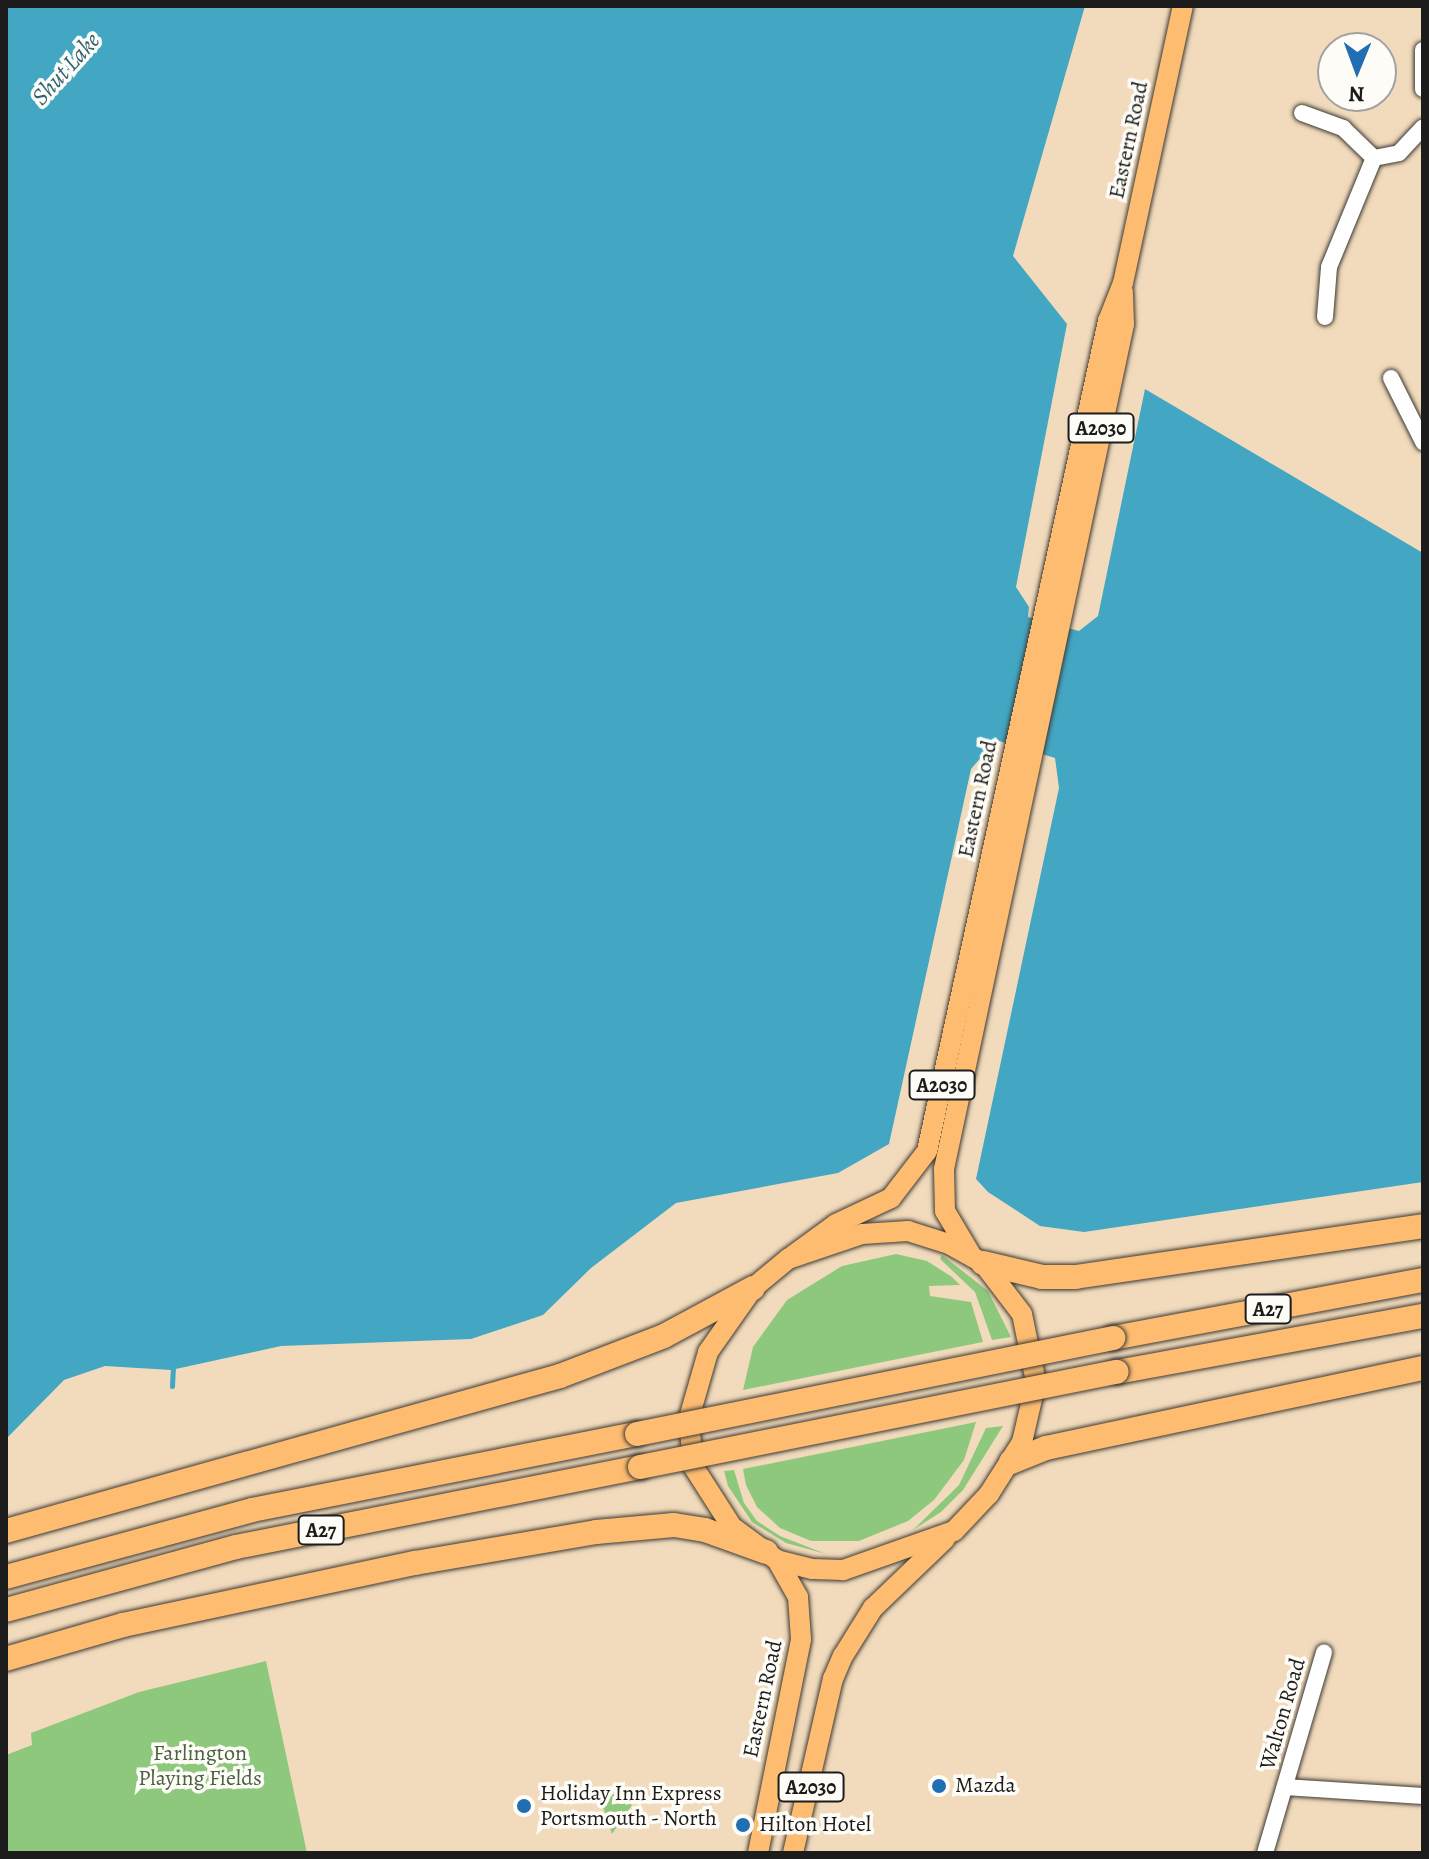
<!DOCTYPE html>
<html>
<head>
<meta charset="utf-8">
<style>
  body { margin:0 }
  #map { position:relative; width:1429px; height:1859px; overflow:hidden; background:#f2dbbc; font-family:Alegreya,serif }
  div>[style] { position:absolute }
  .green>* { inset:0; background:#8ec87d }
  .water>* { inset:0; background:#43a7c3 }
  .stream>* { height:5px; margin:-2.5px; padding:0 2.5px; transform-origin:2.5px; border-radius:2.5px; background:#43a7c3 }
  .roads { filter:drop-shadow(0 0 2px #3c3934) drop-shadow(0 0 2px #3c3934) }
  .minor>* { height:16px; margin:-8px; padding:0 8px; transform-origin:8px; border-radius:8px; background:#fff }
  .major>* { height:20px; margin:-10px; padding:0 10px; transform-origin:10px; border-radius:10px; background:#fdbc70 }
  .highway>* { height:24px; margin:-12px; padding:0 12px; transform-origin:12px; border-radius:12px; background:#fdbc70 }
  .bridges { filter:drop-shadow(0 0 2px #3c3934) drop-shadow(0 0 2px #3c3934) }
  .highway-bridge>* { height:24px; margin:-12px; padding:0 12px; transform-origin:12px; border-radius:12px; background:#fdbc70 }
  .dots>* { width:22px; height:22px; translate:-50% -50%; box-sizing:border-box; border:4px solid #fdfcf7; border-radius:50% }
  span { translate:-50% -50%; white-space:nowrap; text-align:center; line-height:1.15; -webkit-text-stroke:7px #fdfcf7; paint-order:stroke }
  .shield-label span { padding:2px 6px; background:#fdfcf7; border:2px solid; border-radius:6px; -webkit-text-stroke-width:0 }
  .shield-label { font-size:20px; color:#1c1c1c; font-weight:700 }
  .street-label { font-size:22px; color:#1c1c1c }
  .park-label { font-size:22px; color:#4a6143 }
  .poi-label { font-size:22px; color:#1c1c1c }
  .left { translate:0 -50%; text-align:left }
  .water-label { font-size:24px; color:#306270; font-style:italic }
  .frame { position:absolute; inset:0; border:8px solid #1c1c1c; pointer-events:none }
  .north { position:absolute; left:1317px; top:32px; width:80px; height:80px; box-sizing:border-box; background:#fdfcf7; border:2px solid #a3a29f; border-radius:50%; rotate:181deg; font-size:22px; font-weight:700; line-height:32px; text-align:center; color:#1c1c1c }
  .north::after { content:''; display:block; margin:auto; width:28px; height:36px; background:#1f6fb2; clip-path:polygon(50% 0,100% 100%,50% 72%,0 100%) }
</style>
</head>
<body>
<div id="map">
  <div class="green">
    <i style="clip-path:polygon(896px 1254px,927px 1261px,952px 1277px,960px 1285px,929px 1286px,930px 1296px,971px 1302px,983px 1342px,743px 1390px,753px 1347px,787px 1300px,842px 1266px)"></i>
    <i style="clip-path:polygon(942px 1255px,988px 1291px,1011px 1337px,992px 1340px,975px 1292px,940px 1259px)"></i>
    <i style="clip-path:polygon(976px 1422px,964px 1460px,934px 1500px,908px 1521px,859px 1541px,811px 1541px,780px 1528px,757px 1507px,746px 1485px,743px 1469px)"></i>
    <i style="clip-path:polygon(1003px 1426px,963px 1490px,941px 1512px,913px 1530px,959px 1485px,986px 1428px)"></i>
    <i style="clip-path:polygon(734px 1470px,744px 1503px,757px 1521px,780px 1536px,826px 1554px,786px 1543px,752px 1522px,728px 1486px,724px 1471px)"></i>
    <i style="clip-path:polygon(266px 1661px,307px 1853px,6px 1853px,6px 1755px,32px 1745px,31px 1733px,139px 1692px)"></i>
    <i style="clip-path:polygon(615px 1793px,632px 1805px,612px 1834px,602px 1804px)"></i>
  </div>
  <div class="water">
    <i style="clip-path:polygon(6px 6px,1085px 6px,1013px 256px,1067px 324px,1016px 587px,1029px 607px,1028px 617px,1079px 631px,1098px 616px,1145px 389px,1423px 553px,1423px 1182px,1084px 1232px,1040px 1226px,988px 1192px,976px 1179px,1059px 788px,1055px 758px,996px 740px,971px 769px,889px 1144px,838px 1173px,676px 1203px,591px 1268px,543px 1315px,471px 1339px,281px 1346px,171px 1370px,105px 1366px,64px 1380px,6px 1439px)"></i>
  </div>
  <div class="stream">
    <i style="left:172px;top:1386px;width:22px;rotate:-87deg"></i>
  </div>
  <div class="roads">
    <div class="minor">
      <i style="left:1423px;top:50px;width:39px;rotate:90deg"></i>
      <i style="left:1302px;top:113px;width:44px;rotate:20.1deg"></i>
      <i style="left:1343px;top:128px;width:43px;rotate:44.1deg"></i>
      <i style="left:1374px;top:158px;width:25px;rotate:-11deg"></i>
      <i style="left:1399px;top:153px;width:35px;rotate:-47deg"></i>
      <i style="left:1325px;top:317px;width:50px;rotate:-85.4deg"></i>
      <i style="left:1329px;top:267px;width:118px;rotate:-67.6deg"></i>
      <i style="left:1391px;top:378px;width:72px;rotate:63.4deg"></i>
      <i style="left:1285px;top:1787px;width:138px;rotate:3.7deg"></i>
      <i style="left:1265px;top:1853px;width:209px;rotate:-73.6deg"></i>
    </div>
    <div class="major">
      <i style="left:908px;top:1231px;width:43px;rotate:17.6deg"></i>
      <i style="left:949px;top:1244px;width:39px;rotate:29deg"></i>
      <i style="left:983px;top:1263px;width:64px;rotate:52.6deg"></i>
      <i style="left:1022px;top:1314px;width:69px;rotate:78.4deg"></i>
      <i style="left:1036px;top:1382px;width:62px;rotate:103.1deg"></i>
      <i style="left:1022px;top:1442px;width:62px;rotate:122.4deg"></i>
      <i style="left:989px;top:1494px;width:51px;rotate:133.4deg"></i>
      <i style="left:954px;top:1531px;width:118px;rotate:160.6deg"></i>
      <i style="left:843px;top:1570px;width:31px;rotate:-178deg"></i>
      <i style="left:812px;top:1569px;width:36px;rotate:-166deg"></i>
      <i style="left:777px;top:1560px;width:56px;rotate:-143.7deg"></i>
      <i style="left:732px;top:1527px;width:72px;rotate:-122.6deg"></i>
      <i style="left:693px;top:1466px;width:48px;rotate:-94.8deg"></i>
      <i style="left:689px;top:1418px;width:69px;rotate:-73.9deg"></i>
      <i style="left:708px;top:1352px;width:78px;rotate:-54.9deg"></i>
      <i style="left:753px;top:1288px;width:45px;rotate:-39.6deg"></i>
      <i style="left:788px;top:1259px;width:78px;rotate:-18.7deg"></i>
      <i style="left:862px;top:1234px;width:46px;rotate:-3.7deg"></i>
      <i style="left:970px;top:1253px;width:49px;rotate:-120.8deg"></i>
      <i style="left:945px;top:1211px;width:42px;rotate:-91.4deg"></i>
      <i style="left:944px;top:1169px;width:864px;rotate:-77.97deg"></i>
      <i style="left:1124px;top:324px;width:33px;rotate:-92deg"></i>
      <i style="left:788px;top:1259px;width:59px;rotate:-36.1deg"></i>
      <i style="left:836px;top:1224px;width:61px;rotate:-25.3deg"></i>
      <i style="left:891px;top:1198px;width:59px;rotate:-52.5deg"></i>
      <i style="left:927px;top:1151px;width:850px;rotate:-77.7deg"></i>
      <i style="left:1108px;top:321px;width:41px;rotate:-68.5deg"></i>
      <i style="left:1123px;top:283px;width:283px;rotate:-77.8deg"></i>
      <i style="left:758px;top:1853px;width:218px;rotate:-78.6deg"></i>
      <i style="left:801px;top:1639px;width:42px;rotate:-94.1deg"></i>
      <i style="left:798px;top:1597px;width:43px;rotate:-119.6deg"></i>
      <i style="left:793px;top:1853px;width:179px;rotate:-77.1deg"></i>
      <i style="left:833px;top:1679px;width:25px;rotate:-67deg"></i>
      <i style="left:843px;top:1656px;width:57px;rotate:-58deg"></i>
      <i style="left:873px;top:1608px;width:100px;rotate:-43.8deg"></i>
    </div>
    <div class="highway">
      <i style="left:983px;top:1263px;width:61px;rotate:13.3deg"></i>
      <i style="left:1042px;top:1277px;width:33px"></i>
      <i style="left:1075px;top:1277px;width:352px;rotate:-8.3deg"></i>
      <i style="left:1113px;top:1338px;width:315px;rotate:-10.6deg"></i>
      <i style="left:1117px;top:1372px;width:311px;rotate:-10.4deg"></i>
      <i style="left:1011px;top:1462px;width:38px;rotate:-22deg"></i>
      <i style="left:1046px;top:1448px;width:385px;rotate:-12deg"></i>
      <i style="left:6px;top:1531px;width:575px;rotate:-15.63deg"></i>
      <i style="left:560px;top:1376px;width:111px;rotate:-21deg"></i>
      <i style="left:664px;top:1336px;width:101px;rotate:-28.3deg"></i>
      <i style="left:6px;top:1577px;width:255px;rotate:-15.2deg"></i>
      <i style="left:252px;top:1510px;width:392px;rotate:-11.2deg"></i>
      <i style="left:6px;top:1610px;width:238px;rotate:-15.3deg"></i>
      <i style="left:236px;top:1547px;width:412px;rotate:-11.2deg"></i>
      <i style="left:6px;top:1659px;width:122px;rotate:-16.2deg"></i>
      <i style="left:123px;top:1625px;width:299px;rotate:-12deg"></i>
      <i style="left:415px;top:1563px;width:184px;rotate:-9.7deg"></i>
      <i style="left:596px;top:1532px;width:78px;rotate:-5.1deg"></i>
      <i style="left:674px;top:1525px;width:31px;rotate:9deg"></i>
      <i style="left:705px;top:1530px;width:65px;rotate:19.8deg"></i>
    </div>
  </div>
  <div class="bridges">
    <div class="highway-bridge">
      <i style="left:637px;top:1434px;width:486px;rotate:-11.4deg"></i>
      <i style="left:640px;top:1467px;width:486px;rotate:-11.3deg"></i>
    </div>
  </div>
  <div class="dots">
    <i style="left:939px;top:1786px;background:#1f6fb2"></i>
    <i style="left:524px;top:1806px;background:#1f6fb2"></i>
    <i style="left:743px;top:1825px;background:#1f6fb2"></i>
  </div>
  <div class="shield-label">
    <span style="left:1101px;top:428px">A2030</span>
    <span style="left:942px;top:1085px">A2030</span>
    <span style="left:1268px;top:1309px">A27</span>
    <span style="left:321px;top:1530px">A27</span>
    <span style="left:811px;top:1787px">A2030</span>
  </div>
  <div class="street-label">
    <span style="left:1129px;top:140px;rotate:-78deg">Eastern Road</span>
    <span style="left:978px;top:799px;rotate:-78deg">Eastern Road</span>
    <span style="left:763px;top:1699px;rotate:-78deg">Eastern Road</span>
    <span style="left:1283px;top:1714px;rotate:-74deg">Walton Road</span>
  </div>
  <div class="park-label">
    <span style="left:200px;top:1766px">Farlington<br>Playing Fields</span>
  </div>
  <div class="poi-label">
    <span class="left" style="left:955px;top:1786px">Mazda</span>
    <span class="left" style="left:540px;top:1806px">Holiday Inn Express<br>Portsmouth - North</span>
    <span class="left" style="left:759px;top:1825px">Hilton Hotel</span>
  </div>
  <div class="water-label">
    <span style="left:66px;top:69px;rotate:-48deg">Shut Lake</span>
  </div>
  <div class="frame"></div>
  <div class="north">N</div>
</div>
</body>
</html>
